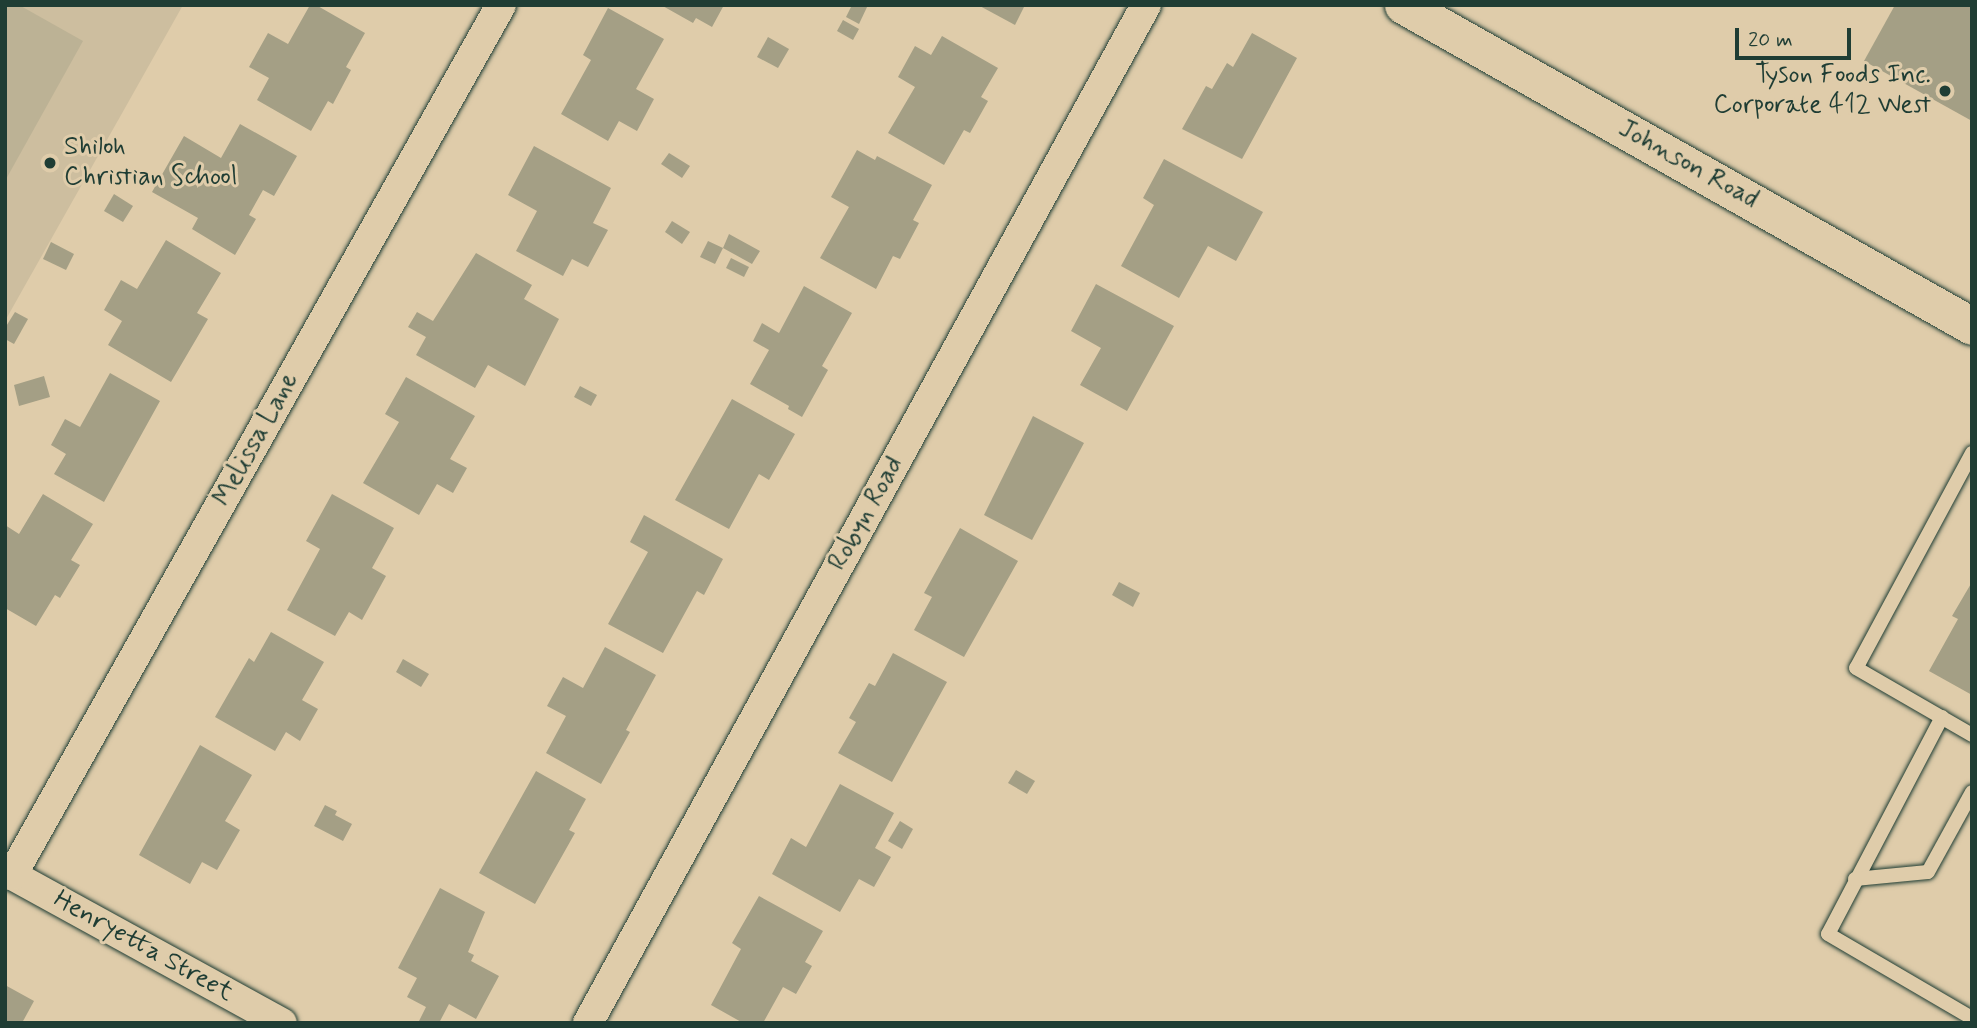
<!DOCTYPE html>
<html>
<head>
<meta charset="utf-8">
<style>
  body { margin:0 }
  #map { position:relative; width:1977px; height:1028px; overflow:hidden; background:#dfccaa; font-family:Mynerve,sans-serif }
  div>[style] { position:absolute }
  .built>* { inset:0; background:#cdbe9f }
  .green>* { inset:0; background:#bcb295 }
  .building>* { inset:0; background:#a49f85 }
  .roads { filter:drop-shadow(0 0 2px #1f3d34) drop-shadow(0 0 2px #1f3d34) }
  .service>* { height:14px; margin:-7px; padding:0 7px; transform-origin:7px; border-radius:7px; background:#dfccaa }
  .minor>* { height:30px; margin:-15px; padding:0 15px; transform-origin:15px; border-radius:15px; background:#dfccaa }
  .tertiary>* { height:37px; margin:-18.5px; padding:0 18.5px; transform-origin:18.5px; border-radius:18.5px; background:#dfccaa }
  .dots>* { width:19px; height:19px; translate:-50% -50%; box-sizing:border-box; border:4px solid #dfccaa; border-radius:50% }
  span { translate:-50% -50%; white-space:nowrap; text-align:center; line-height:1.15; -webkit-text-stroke:6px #dfccaa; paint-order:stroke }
  .poi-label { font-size:26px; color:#1f3d34 }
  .right { translate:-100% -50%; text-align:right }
  .left { translate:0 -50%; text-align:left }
  .street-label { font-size:26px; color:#1f3d34 }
  .frame { position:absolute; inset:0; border:7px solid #1f3d34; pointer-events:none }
  .scale { position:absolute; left:1735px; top:28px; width:116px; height:32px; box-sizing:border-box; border:4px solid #1f3d34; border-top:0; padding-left:9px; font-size:21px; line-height:24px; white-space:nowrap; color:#1f3d34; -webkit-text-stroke:5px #dfccaa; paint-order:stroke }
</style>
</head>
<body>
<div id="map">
  <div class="built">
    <i style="clip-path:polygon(5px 5px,183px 5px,5px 321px)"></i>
  </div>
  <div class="green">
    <i style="clip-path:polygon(5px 5px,19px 5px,83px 41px,5px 181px)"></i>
  </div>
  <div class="building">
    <i style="clip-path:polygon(310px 5px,316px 5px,365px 33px,346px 67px,351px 70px,333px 104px,328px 101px,311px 131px,257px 100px,269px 78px,249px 67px,268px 33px,288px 44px)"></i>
    <i style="clip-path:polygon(661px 5px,724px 5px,712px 27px,696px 18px,693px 23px)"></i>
    <i style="clip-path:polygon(852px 5px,868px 5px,859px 24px,846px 17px)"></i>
    <i style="clip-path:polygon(978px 5px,1025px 5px,1015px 25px)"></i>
    <i style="clip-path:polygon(1895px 5px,1972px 5px,1972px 121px,1864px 61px)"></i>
    <i style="clip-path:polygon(608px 8px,664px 39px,636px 89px,654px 99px,637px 131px,619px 121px,608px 141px,561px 114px,591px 60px,583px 55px)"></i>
    <i style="clip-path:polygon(843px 20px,859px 29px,853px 40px,837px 31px)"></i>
    <i style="clip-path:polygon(1252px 33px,1297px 58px,1242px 159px,1182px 129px,1206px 86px,1212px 89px,1227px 63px,1233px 67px)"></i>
    <i style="clip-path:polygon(942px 36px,998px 68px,981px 97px,988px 101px,970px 133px,964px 130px,944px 165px,888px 133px,915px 87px,898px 77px,915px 46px,931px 55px)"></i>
    <i style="clip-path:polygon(768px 37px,789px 49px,778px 68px,757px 57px)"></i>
    <i style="clip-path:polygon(240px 124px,297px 156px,274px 196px,263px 190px,249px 215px,256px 219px,235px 255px,192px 229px,198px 218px,152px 192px,184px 136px,221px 158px)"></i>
    <i style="clip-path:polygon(534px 146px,611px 188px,593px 223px,608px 230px,588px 267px,572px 259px,563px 276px,516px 251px,537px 211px,508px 195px)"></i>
    <i style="clip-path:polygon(857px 150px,875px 160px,877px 156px,932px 185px,913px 220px,919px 223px,900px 259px,893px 256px,876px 289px,820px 258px,849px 207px,831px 197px)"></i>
    <i style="clip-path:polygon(669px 153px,690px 166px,682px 178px,661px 164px)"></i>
    <i style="clip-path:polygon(1164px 159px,1263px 212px,1236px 261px,1208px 246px,1179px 298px,1121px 266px,1154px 205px,1143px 198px)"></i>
    <i style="clip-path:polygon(114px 194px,133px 206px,123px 222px,104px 211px)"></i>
    <i style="clip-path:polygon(672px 221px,690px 232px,682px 244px,665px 232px)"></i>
    <i style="clip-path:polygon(729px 234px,760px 251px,752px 264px,723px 248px,715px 264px,700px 257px,708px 241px,723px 248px)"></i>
    <i style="clip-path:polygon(166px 240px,221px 273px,197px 313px,208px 319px,171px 382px,108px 345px,122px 321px,104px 310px,121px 280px,137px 289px)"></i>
    <i style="clip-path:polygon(51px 242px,74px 254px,66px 270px,43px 259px)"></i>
    <i style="clip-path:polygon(476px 253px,532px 285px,524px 299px,559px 319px,525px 386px,488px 365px,475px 388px,416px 355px,426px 337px,408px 327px,417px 312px,433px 321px)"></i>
    <i style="clip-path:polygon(731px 258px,749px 267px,744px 277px,726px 268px)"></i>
    <i style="clip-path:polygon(1096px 284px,1174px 326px,1127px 411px,1080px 385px,1101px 348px,1071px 331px)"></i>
    <i style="clip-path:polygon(804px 286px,852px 313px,822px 366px,828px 370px,802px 417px,788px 409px,789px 406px,750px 384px,769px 350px,753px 341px,762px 323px,779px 333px)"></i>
    <i style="clip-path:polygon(15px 312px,28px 319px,14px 344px,5px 339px,5px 328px)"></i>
    <i style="clip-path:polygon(110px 373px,160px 401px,104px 502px,54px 474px,66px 454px,51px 445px,65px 419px,80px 427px)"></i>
    <i style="clip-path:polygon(44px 376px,50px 397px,19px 406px,14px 385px)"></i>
    <i style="clip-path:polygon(406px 377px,475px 416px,450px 459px,467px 468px,453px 493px,437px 484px,419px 515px,363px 483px,399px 422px,385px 414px)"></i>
    <i style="clip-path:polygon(580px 386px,597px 395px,591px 406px,574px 397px)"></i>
    <i style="clip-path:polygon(732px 399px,795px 434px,769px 480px,759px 474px,729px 529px,675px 500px)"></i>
    <i style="clip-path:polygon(1033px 416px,1084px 443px,1032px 540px,984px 515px)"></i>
    <i style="clip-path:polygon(43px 494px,93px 524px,71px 560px,80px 565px,60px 598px,55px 595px,36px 626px,5px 608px,5px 525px,19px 534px)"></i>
    <i style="clip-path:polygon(332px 494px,394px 528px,372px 568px,386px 576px,362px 620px,349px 612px,335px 636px,287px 610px,320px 549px,306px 541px)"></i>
    <i style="clip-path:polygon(644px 515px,723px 559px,704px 595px,697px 591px,663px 653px,608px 624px,648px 552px,630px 542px)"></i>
    <i style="clip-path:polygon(960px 528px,1018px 561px,964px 657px,914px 630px,932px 597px,924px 593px)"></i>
    <i style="clip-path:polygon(1119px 582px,1140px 593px,1133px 607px,1112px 595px)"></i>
    <i style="clip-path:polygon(1972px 582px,1972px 695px,1929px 671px,1958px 619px,1952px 616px)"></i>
    <i style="clip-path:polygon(271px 632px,324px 662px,302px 700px,318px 709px,300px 741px,286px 732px,275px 751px,215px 717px,249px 658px,254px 662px)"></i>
    <i style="clip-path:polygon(605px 647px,656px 675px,626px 730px,630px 732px,601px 784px,546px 753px,566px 716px,547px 706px,563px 677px,583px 688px)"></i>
    <i style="clip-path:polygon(893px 653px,947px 682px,892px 782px,838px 753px,856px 722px,849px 718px,869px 683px,875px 686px)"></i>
    <i style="clip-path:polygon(403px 659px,429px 674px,421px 687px,396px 672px)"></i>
    <i style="clip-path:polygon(200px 745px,252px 775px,225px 821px,240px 830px,217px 870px,202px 862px,190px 884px,139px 855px)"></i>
    <i style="clip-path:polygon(1016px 770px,1035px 781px,1027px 794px,1008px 783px)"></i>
    <i style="clip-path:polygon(536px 771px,586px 799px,569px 830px,575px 833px,535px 904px,479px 873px)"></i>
    <i style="clip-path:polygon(840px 784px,894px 813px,875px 848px,891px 857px,874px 887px,859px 879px,840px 912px,772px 874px,791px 838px,806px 847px)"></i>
    <i style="clip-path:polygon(325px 805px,337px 811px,335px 815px,352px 824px,343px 841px,314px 826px)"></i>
    <i style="clip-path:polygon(900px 821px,913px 829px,902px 849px,888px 841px)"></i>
    <i style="clip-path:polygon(440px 888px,485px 912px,468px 952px,474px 955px,471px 961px,499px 976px,476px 1019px,449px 1004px,439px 1023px,418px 1023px,426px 1007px,407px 997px,417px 978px,398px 968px)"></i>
    <i style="clip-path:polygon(759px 896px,823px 931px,805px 962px,812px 966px,796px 994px,783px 987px,763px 1023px,743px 1023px,711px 1005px,741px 949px,732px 943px)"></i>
    <i style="clip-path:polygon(5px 985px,34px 1001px,22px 1023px,5px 1023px)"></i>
  </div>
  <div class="roads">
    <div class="service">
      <i style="left:1972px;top:453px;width:244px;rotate:118.3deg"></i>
      <i style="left:1856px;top:668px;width:134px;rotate:30deg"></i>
      <i style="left:1942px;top:717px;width:245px;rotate:117.7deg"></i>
      <i style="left:1828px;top:934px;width:167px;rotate:30.3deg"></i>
      <i style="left:1855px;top:879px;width:73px;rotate:-5.5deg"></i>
      <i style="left:1928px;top:872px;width:91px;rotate:-61.2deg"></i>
    </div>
    <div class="minor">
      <i style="left:5px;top:871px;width:316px;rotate:28.8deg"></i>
      <i style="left:12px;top:875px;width:998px;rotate:-60.66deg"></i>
      <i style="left:588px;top:1023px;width:1161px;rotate:-61.27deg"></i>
    </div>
    <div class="tertiary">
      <i style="left:1403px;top:5px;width:653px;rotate:29.43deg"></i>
    </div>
  </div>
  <div class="dots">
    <i style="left:1945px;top:91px;background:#1f3d34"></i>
    <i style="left:50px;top:163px;background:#1f3d34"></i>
  </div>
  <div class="poi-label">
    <span class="right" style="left:1931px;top:91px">Tyson Foods Inc.<br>Corporate 412 West</span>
    <span class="left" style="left:64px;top:163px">Shiloh<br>Christian School</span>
  </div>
  <div class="street-label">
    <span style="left:1688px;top:165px;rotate:29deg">Johnson Road</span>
    <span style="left:257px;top:440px;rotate:-61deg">Melissa Lane</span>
    <span style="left:867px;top:514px;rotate:-61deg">Robyn Road</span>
    <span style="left:143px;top:947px;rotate:29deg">Henryetta Street</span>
  </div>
  <div class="frame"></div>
  <div class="scale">20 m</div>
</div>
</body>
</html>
